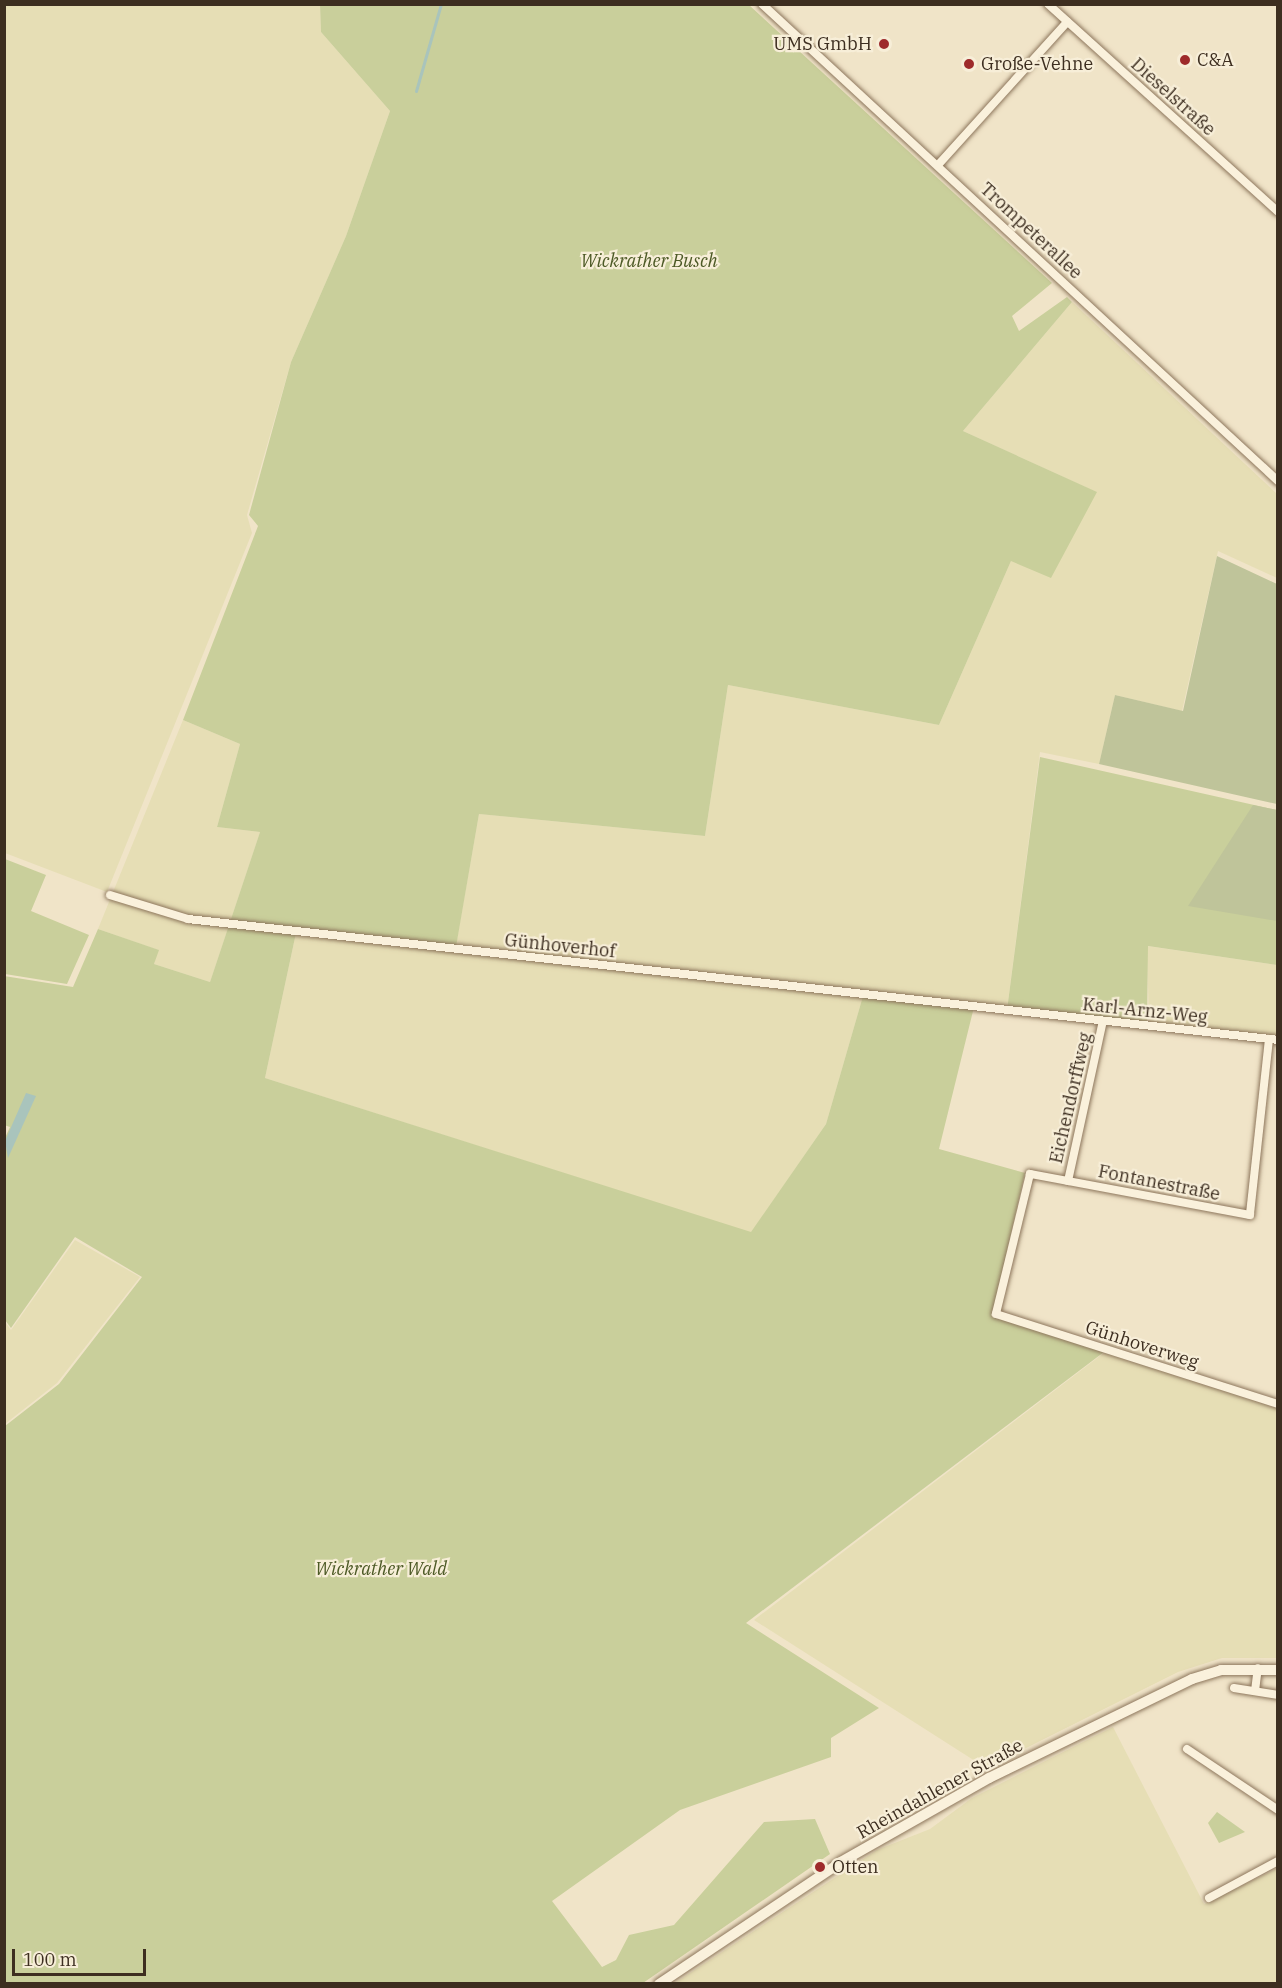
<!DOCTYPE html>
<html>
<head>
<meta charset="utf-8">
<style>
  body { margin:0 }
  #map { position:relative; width:1282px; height:1988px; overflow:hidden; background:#f0e4c8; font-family:"IBM Plex Serif",serif }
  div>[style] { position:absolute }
  .farmland>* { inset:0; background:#e6deb5 }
  .green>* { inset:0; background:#c9cf9b }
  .cemetery>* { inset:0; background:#bfc49a }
  .water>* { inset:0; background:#a9c4bc }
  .stream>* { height:3px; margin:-1.5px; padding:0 1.5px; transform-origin:1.5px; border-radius:1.5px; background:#a9c4bc }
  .roads { filter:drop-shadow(0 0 2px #8d765c) drop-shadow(0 0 2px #8d765c) }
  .street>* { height:8px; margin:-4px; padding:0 4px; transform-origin:4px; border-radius:4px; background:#faf1dc }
  .secondary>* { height:10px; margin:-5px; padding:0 5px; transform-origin:5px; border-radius:5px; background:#faf1dc }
  .dots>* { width:16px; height:16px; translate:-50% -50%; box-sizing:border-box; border:3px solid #f7eed8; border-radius:50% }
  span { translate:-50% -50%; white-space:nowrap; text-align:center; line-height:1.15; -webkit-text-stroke:4.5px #f7eed8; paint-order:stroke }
  .poi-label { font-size:18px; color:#3d2e20 }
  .right { translate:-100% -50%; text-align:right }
  .left { translate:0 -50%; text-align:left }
  .street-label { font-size:18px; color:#3d2e20 }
  .park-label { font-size:18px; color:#4d5a26; font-style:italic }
  .frame { position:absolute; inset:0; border:6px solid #3d2e20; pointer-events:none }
  .scale { position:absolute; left:12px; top:1949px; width:134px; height:27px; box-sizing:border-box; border:3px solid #3d2e20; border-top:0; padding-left:8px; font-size:18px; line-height:21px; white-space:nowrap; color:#3d2e20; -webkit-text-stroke:4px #f7eed8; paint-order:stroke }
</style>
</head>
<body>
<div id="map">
  <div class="farmland">
    <i style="clip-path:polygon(4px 5px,320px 5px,321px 32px,390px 111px,346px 236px,291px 362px,247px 515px,252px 533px,107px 892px,5px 853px)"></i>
    <i style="clip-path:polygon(1072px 302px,1277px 494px,1277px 578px,1218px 551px,1182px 711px,1115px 695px,1099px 764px,1040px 752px,1007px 1010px,863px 996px,826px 1124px,751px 1233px,265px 1078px,296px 933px,455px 951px,479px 814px,705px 836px,728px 685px,939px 725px,1011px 561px,1096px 492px,963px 431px)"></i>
    <i style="clip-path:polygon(183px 720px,240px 744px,217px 827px,260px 832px,210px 982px,154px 964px,158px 950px,98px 929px)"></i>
    <i style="clip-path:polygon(1147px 946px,1277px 965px,1277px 1036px,1149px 1024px)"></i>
    <i style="clip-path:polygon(75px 1240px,140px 1277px,57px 1383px,5px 1424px,5px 1322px,11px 1330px)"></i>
    <i style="clip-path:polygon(1105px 1352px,1277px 1408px,1277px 1658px,1222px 1658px,1178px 1672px,986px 1768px,754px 1620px)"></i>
    <i style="clip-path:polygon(1113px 1727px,1204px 1904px,1276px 1869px,1277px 1983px,675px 1983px,877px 1850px,930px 1829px,972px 1798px)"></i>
  </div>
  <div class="green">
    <i style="clip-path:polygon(320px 5px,749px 5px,1052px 283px,1012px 316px,1019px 331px,1067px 297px,1072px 302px,963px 431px,1097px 492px,1051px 578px,1011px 561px,939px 725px,728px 685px,705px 836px,479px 814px,456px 947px,296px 933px,265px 1078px,751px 1232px,826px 1124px,863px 996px,974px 1007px,939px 1149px,1025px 1173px,992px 1316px,1104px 1352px,746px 1623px,879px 1708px,831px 1738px,831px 1757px,680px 1810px,552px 1901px,602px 1967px,616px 1960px,629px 1935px,674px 1925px,764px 1822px,815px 1819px,830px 1854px,643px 1983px,5px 1983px,5px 1426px,59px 1384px,142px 1277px,75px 1237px,11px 1328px,5px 1320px,4px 1140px,10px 1127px,4px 1125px,4px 976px,73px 987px,98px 929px,159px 950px,154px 964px,210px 982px,260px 832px,217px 827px,240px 744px,183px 720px,258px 526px,249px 515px,291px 362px,346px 236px,390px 111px,321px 32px)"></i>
    <i style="clip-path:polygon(1040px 757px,1277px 810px,1277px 965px,1148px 946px,1147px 1024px,1007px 1010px)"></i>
    <i style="clip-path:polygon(5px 859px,46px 875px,31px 911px,89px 935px,67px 984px,5px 974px)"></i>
    <i style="clip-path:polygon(1217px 1812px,1245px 1832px,1219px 1843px,1208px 1823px)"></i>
  </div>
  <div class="cemetery">
    <i style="clip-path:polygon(1217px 556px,1277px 584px,1277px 804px,1099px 764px,1115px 695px,1183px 711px)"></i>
    <i style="clip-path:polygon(1253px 805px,1277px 810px,1277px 921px,1188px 906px)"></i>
  </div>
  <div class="water">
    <i style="clip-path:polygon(26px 1093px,36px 1096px,8px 1158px,5px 1141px)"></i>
  </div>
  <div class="stream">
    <i style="left:416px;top:91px;width:91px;rotate:-74deg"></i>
  </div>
  <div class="roads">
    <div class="street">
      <i style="left:762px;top:4px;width:703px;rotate:42.75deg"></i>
      <i style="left:1048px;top:4px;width:310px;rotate:42.1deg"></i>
      <i style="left:938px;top:165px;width:193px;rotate:-47.9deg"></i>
      <i style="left:110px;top:895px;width:82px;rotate:17.1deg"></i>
      <i style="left:188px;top:919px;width:1097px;rotate:6.33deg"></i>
      <i style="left:1269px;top:1039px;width:177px;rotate:96.2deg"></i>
      <i style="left:1250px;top:1215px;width:224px;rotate:-169.4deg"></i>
      <i style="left:1030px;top:1174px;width:144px;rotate:103.7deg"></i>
      <i style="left:996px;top:1314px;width:296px;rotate:17.7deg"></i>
      <i style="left:1068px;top:1181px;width:164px;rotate:-77.7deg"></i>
      <i style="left:1234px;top:1688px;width:45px;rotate:9deg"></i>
      <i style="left:1255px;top:1691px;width:23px;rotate:-83deg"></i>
      <i style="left:1187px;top:1749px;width:110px;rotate:33.8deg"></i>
      <i style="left:1209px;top:1898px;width:78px;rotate:-28.2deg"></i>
    </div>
    <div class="secondary">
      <i style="left:659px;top:1984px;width:219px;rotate:-33.8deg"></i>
      <i style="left:841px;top:1862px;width:170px;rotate:-29.6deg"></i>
      <i style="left:989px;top:1778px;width:226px;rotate:-26deg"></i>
      <i style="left:1192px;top:1679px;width:30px;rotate:-17deg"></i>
      <i style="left:1221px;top:1670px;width:57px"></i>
    </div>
  </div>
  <div class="dots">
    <i style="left:884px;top:44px;background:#9e2a2b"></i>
    <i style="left:1185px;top:60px;background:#9e2a2b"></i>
    <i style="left:969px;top:64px;background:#9e2a2b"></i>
    <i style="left:820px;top:1867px;background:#9e2a2b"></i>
  </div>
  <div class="poi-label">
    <span class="right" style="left:872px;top:44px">UMS GmbH</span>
    <span class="left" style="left:1197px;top:60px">C&amp;A</span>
    <span class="left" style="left:981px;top:64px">Große-Vehne</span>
    <span class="left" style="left:832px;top:1867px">Otten</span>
  </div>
  <div class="street-label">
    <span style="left:1173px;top:97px;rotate:42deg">Dieselstraße</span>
    <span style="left:1031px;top:231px;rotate:43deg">Trompeterallee</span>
    <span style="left:560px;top:946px;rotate:6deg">Günhoverhof</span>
    <span style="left:1145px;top:1011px;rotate:6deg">Karl-Arnz-Weg</span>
    <span style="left:1071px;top:1098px;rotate:-77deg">Eichendorffweg</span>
    <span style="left:1159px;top:1183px;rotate:11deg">Fontanestraße</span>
    <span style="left:1142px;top:1345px;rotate:18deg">Günhoverweg</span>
    <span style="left:940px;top:1789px;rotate:-29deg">Rheindahlener Straße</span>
  </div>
  <div class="park-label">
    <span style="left:649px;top:261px">Wickrather Busch</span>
    <span style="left:381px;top:1569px">Wickrather Wald</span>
  </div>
  <div class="frame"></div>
  <div class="scale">100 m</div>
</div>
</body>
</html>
